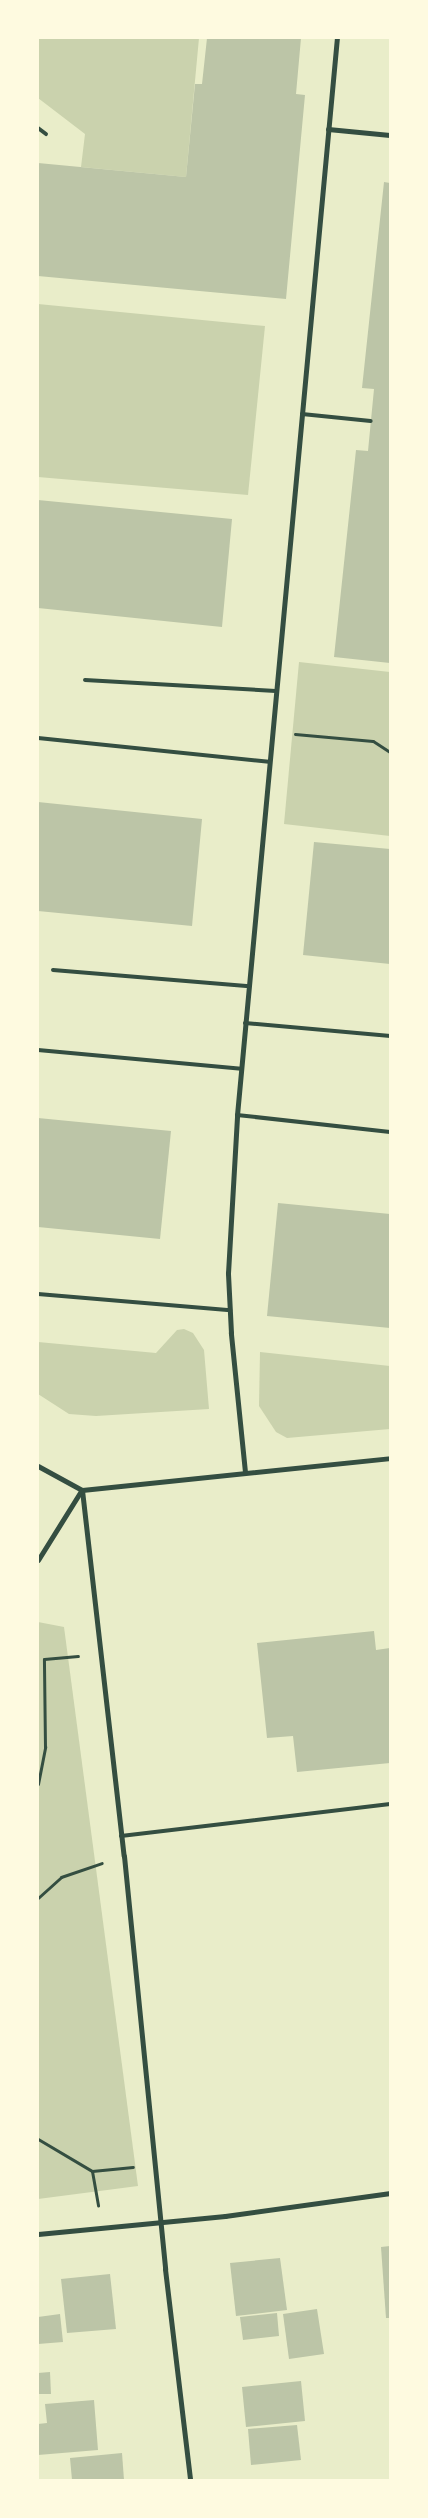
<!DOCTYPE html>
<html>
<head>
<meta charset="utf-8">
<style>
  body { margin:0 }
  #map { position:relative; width:428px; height:2518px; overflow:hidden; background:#e9edc9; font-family:"PT Sans",sans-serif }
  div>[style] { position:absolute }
  .green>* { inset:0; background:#cad2ad }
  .building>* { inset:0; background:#bcc5a7 }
  .path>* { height:3px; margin:-1.5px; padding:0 1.5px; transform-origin:1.5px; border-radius:1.5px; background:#344e41 }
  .service>* { height:4px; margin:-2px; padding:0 2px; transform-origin:2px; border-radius:2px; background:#344e41 }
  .minor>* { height:5px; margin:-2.5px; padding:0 2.5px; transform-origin:2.5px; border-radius:2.5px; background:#344e41 }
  span { translate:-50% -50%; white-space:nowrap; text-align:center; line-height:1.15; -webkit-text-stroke:4px #fefae0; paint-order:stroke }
  .frame { position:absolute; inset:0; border:39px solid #fefae0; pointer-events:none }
</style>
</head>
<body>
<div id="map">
  <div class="green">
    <i style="clip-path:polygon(38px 38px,199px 38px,186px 177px,81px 167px,85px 134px,38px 98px)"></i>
    <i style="clip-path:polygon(38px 304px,265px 326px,248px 495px,38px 477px)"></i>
    <i style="clip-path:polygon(299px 662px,390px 672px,390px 836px,284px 824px)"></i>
    <i style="clip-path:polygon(184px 1329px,193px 1333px,204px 1350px,209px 1409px,96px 1416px,69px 1414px,38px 1394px,38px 1342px,156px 1353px,177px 1330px)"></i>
    <i style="clip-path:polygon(260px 1352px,390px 1366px,390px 1429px,287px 1438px,276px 1432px,259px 1406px)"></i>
    <i style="clip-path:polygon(38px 1622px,64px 1627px,138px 2186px,38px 2199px)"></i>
  </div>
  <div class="building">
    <i style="clip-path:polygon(207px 38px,301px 38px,296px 94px,305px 95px,286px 299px,38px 276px,38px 163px,186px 177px,195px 84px,202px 84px)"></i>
    <i style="clip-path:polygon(384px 182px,390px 183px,390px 663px,334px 657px,356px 450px,368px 451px,374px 389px,362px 388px)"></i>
    <i style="clip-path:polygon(38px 500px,232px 519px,222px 627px,38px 608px)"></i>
    <i style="clip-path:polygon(38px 802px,202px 819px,192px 926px,38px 911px)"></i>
    <i style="clip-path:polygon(314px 842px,390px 849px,390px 964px,303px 955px)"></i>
    <i style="clip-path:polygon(38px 1118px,171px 1131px,160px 1239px,38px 1227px)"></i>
    <i style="clip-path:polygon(278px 1203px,390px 1214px,390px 1328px,267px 1316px)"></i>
    <i style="clip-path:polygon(374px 1631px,376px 1650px,390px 1648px,390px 1763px,297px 1772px,293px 1736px,267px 1738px,257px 1643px)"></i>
    <i style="clip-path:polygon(390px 2246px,390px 2318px,386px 2318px,381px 2247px)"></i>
    <i style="clip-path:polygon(280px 2258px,287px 2310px,236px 2316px,230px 2263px)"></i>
    <i style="clip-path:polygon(110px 2274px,116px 2329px,67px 2333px,61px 2279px)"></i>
    <i style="clip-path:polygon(317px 2309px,324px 2354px,289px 2359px,283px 2314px)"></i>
    <i style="clip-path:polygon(277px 2313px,279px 2336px,243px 2340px,240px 2317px)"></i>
    <i style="clip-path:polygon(60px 2314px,63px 2342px,38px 2344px,38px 2317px)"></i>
    <i style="clip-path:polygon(50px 2372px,51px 2394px,38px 2394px,38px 2373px)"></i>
    <i style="clip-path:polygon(301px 2381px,305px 2421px,246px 2427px,242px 2387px)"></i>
    <i style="clip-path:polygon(94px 2400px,98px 2450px,38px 2455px,38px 2424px,47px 2423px,45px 2404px)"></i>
    <i style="clip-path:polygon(297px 2425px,301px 2460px,251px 2465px,248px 2429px)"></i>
    <i style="clip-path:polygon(122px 2453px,124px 2480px,72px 2480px,70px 2458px)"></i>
  </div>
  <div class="path">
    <i style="left:295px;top:734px;width:78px;rotate:5.1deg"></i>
    <i style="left:373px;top:741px;width:20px;rotate:33deg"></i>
    <i style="left:38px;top:1784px;width:38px;rotate:-79deg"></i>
    <i style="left:45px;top:1747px;width:88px;rotate:-90.7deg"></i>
    <i style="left:44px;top:1659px;width:34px;rotate:-5deg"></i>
    <i style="left:38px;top:1898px;width:31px;rotate:-42deg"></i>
    <i style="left:61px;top:1877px;width:43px;rotate:-18.9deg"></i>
    <i style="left:38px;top:2139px;width:63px;rotate:30.7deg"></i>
    <i style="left:92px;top:2171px;width:41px;rotate:-5.6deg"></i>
    <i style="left:92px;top:2171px;width:35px;rotate:80deg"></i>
  </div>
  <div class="service">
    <i style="left:38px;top:128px;width:10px;rotate:37deg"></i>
    <i style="left:302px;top:414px;width:69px;rotate:5.8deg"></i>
    <i style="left:85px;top:680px;width:191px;rotate:3.3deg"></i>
    <i style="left:38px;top:738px;width:232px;rotate:5.9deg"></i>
    <i style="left:53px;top:970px;width:197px;rotate:4.7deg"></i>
    <i style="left:245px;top:1023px;width:146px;rotate:5.1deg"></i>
    <i style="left:38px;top:1050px;width:204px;rotate:5.3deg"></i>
    <i style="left:237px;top:1115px;width:154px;rotate:6.3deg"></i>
    <i style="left:38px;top:1294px;width:193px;rotate:4.8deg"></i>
    <i style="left:121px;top:1836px;width:271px;rotate:-6.8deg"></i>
  </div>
  <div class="minor">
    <i style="left:328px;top:129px;width:62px;rotate:5.5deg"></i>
    <i style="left:38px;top:1466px;width:50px;rotate:28.6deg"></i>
    <i style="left:82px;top:1490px;width:310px;rotate:-5.9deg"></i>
    <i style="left:245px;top:1472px;width:140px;rotate:-95.8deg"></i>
    <i style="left:231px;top:1333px;width:60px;rotate:-92.9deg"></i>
    <i style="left:228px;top:1273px;width:158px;rotate:-86.7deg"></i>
    <i style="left:237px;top:1115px;width:1082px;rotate:-84.7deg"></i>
    <i style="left:82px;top:1490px;width:368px;rotate:83.5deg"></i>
    <i style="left:124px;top:1856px;width:415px;rotate:84.3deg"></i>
    <i style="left:165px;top:2269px;width:212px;rotate:83.2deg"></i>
    <i style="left:38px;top:1560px;width:81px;rotate:-58.1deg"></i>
    <i style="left:38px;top:2234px;width:188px;rotate:-5.5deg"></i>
    <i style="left:225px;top:2216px;width:167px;rotate:-7.9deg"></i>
  </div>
  <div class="frame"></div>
</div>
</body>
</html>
